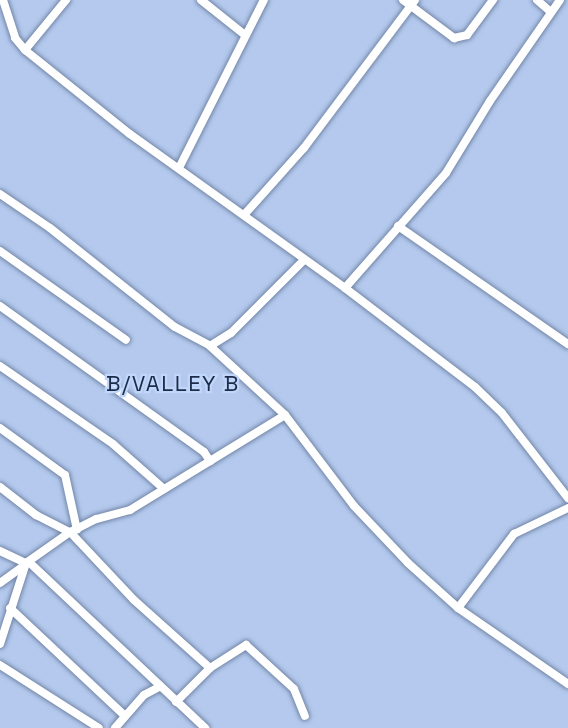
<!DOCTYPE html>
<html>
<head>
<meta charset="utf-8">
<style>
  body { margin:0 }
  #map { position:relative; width:568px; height:728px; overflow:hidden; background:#b4c9ed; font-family:"Space Grotesk",sans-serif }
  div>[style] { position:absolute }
  .roads { filter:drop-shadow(0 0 2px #7286a8) drop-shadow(0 0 2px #7286a8) }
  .minor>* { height:8px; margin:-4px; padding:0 4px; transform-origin:4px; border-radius:4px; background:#fff }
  span { translate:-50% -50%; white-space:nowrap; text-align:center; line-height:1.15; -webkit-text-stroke:4.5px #c1d6fb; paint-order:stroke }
  .quarter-label { font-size:22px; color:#1b2b48; letter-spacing:1.5px }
</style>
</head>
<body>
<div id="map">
  <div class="roads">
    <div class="minor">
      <i style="left:3px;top:0;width:40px;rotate:72deg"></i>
      <i style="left:15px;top:38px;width:16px;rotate:50deg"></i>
      <i style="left:25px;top:50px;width:134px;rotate:38.7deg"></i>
      <i style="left:130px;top:134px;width:264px;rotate:35.6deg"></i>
      <i style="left:345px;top:288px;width:163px;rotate:37.3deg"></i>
      <i style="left:475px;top:387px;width:37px;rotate:44deg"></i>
      <i style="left:502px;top:413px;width:108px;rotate:52.2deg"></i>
      <i style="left:201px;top:0;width:56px;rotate:38.5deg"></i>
      <i style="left:403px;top:0;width:64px;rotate:36.7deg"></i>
      <i style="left:454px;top:38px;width:13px;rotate:-13deg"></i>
      <i style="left:467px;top:35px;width:44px;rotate:-53.4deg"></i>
      <i style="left:537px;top:0;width:18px;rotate:41deg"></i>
      <i style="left:25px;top:50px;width:65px;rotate:-50.6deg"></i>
      <i style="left:179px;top:168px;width:188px;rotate:-63.2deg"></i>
      <i style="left:0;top:194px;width:60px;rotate:34.2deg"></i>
      <i style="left:50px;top:228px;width:159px;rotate:38.4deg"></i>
      <i style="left:175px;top:327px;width:40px;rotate:28deg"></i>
      <i style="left:210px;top:346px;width:25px;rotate:-32deg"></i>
      <i style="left:231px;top:333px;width:103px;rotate:-45deg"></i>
      <i style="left:244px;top:215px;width:90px;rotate:-48.2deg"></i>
      <i style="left:304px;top:148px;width:185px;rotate:-53.1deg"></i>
      <i style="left:398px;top:226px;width:207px;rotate:34.8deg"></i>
      <i style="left:0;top:251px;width:154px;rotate:35.2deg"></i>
      <i style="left:345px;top:288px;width:153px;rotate:-48.7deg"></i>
      <i style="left:446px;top:173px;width:84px;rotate:-58.6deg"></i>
      <i style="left:490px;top:101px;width:123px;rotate:-55.3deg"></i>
      <i style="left:0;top:306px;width:251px;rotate:35.6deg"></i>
      <i style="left:204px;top:452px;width:11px;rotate:56deg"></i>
      <i style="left:210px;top:461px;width:94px;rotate:148.5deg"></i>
      <i style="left:130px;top:510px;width:35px;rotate:165deg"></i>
      <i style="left:96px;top:519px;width:29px;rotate:153deg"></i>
      <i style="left:70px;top:532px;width:54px;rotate:144.8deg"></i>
      <i style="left:26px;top:563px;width:85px;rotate:107.8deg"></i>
      <i style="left:210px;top:346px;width:102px;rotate:42.6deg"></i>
      <i style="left:285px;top:415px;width:114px;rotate:52.8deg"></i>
      <i style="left:354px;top:506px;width:79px;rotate:46.5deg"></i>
      <i style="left:408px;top:563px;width:67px;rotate:42deg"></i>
      <i style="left:458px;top:608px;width:134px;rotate:34.6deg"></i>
      <i style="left:0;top:366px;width:137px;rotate:34.6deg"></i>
      <i style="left:113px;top:444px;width:68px;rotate:41.4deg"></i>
      <i style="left:0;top:428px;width:80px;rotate:35.9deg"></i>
      <i style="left:65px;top:475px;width:56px;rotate:77.7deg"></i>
      <i style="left:210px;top:461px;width:88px;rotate:-31.5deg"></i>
      <i style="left:0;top:487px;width:46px;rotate:37.9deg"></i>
      <i style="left:36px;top:515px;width:38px;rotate:27deg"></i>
      <i style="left:70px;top:532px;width:93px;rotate:46.7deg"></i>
      <i style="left:134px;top:600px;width:102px;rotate:41.8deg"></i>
      <i style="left:0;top:551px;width:29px;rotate:25deg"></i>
      <i style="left:30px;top:563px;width:241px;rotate:43.3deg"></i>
      <i style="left:0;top:583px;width:26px;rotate:-36deg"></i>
      <i style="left:10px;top:608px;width:156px;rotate:43.2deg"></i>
      <i style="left:458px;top:608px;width:93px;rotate:-52.9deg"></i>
      <i style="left:514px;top:534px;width:60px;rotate:-25.7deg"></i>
      <i style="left:0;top:665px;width:117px;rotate:32.5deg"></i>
      <i style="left:176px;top:702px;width:48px;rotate:-45deg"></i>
      <i style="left:210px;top:668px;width:43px;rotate:-32.6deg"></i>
      <i style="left:246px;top:645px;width:65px;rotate:42.5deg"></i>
      <i style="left:294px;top:689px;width:29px;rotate:68deg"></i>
      <i style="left:115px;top:728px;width:44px;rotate:-48.7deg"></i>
      <i style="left:144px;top:695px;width:17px;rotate:-28deg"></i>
    </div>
  </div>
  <div class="quarter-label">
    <span style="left:173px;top:384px">B/VALLEY B</span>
  </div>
</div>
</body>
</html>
